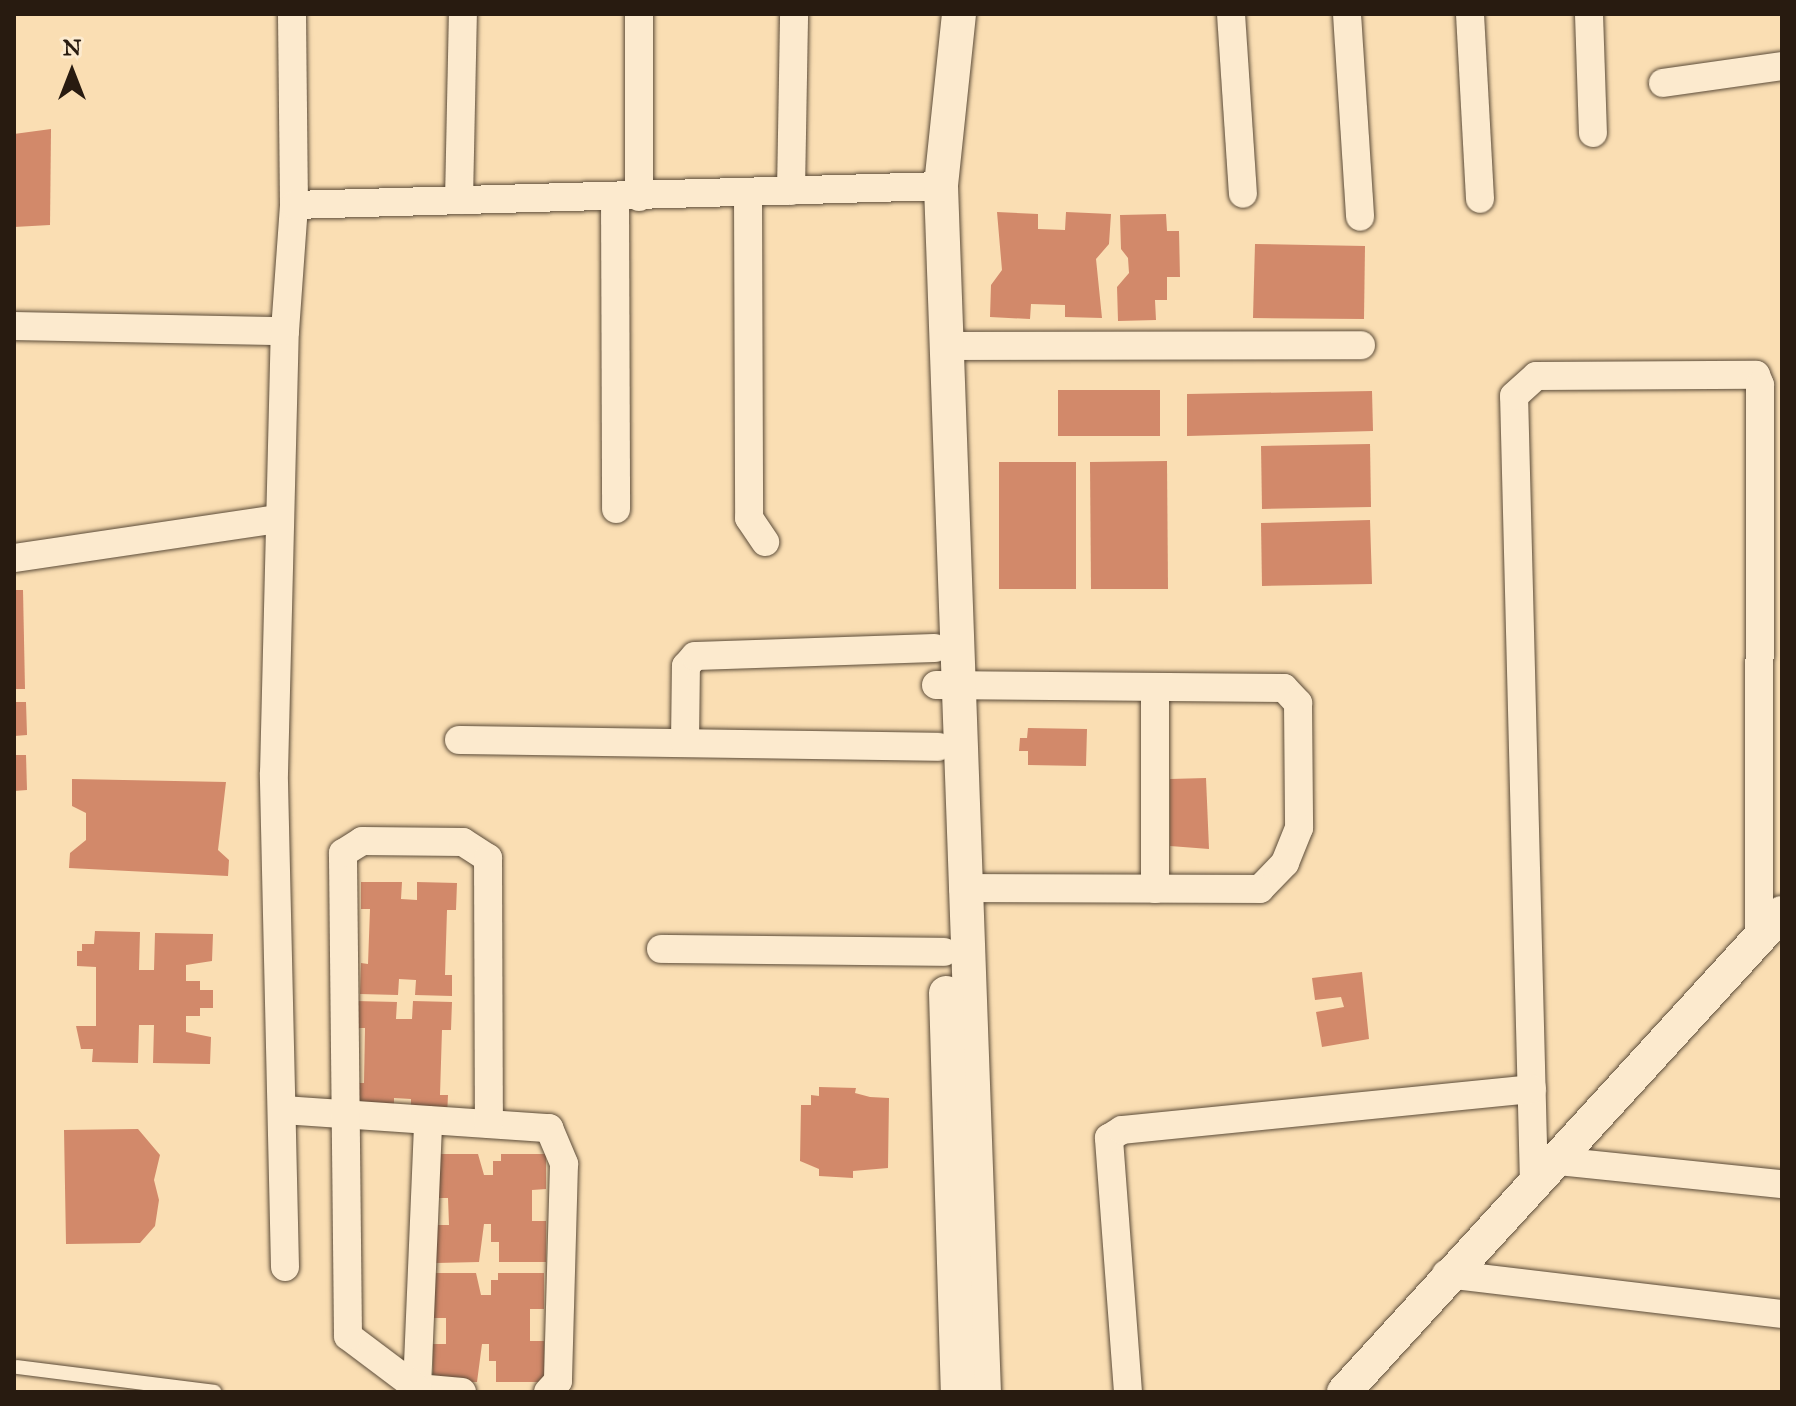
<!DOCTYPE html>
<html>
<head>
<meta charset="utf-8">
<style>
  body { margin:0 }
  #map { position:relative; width:1796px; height:1406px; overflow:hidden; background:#fadeb3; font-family:"IM FELL Great Primer",serif }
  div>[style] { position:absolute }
  .building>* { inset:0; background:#d2896a }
  .roads { filter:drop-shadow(0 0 2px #5c4c39) drop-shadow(0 0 2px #5c4c39) }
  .service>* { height:14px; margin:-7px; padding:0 7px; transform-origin:7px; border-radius:7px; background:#fceace }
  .minor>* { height:28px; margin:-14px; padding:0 14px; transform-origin:14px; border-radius:14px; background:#fceace }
  .tertiary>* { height:34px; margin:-17px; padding:0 17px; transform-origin:17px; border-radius:17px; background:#fceace }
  span { translate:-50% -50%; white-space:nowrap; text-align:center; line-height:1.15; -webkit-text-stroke:6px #fceace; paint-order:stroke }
  .frame { position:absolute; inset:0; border:16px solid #281b10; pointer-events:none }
  .north { position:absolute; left:32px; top:32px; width:80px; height:80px; -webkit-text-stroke:6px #fceace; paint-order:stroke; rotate:0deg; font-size:22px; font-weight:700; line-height:32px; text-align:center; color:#281b10 }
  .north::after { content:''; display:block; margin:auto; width:28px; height:36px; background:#281b10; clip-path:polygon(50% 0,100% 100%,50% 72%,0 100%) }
</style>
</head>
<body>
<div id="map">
  <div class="building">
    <i style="clip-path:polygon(51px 129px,50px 225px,14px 227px,14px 134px)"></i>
    <i style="clip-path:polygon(997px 212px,1038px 214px,1038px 229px,1065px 230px,1066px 212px,1111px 214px,1109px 244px,1096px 259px,1102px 318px,1065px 317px,1065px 305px,1031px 304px,1030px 319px,990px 317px,991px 285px,1002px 270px)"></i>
    <i style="clip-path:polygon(1166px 214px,1167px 231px,1179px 231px,1180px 277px,1167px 277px,1167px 300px,1155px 300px,1156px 320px,1118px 321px,1117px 287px,1129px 273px,1128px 258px,1121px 249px,1120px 215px)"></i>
    <i style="clip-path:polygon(1255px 244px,1365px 246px,1364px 319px,1253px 318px)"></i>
    <i style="clip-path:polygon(1058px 390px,1160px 390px,1160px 436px,1058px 436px)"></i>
    <i style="clip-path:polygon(1372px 391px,1373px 431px,1187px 436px,1187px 394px)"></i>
    <i style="clip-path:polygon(1370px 444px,1371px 507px,1262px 509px,1261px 446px)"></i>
    <i style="clip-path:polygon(1167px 461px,1168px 589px,1091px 589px,1090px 462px)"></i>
    <i style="clip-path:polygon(999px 462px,1076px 462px,1076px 589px,999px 589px)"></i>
    <i style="clip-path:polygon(1370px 520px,1372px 584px,1262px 586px,1261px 523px)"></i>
    <i style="clip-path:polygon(14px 590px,23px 590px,25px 689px,14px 689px)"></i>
    <i style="clip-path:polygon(14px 702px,26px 702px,27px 735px,14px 736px)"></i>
    <i style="clip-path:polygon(1028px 728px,1087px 729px,1086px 766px,1028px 765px,1028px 751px,1019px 751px,1020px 738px,1027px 738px)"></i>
    <i style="clip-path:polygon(14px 755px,26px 755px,27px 790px,14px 791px)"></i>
    <i style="clip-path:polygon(1206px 778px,1209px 849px,1170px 846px,1170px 779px)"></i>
    <i style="clip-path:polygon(72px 779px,226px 782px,218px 850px,229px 860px,228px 876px,69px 868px,70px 853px,86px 840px,86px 813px,72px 806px)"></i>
    <i style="clip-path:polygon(361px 882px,402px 882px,401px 899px,417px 900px,417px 882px,457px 883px,456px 910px,447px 910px,445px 975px,452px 975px,452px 996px,415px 995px,416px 980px,399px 979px,398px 995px,360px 994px,361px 963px,368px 964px,370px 909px,361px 909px)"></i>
    <i style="clip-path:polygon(95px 931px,140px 932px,139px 970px,154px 970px,155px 933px,213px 934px,212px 961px,186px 965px,186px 981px,200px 981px,200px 990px,213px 990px,213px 1008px,200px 1008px,200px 1016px,186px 1016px,186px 1032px,211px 1037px,210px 1064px,153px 1063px,154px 1025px,139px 1025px,138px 1063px,92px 1062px,93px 1049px,81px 1049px,76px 1026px,96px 1026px,96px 967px,77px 966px,77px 951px,82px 951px,82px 944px,94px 944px)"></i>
    <i style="clip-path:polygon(1362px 972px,1369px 1039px,1322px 1047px,1316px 1012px,1344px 1007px,1341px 997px,1315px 1000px,1312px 978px)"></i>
    <i style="clip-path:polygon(356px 1001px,397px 1002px,396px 1019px,412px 1019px,413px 1001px,452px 1002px,451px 1030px,442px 1030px,440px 1095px,448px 1095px,447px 1116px,411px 1115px,411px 1099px,394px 1098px,394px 1114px,355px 1113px,356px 1083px,364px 1083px,365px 1028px,356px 1028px)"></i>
    <i style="clip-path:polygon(819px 1087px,856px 1088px,855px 1093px,870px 1097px,889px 1098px,888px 1168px,853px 1171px,853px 1178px,819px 1176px,819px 1169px,800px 1161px,801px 1105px,811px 1105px,811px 1095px,819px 1096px)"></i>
    <i style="clip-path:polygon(138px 1129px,160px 1155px,154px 1180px,159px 1200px,155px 1226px,140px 1243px,66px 1244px,64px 1130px)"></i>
    <i style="clip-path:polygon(435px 1154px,478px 1154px,484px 1175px,493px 1175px,493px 1161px,501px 1161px,501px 1154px,546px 1154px,546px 1189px,532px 1190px,532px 1221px,546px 1221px,546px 1262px,499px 1262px,499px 1242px,491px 1242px,491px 1224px,484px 1224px,479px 1262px,436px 1263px,436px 1225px,449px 1225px,448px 1198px,435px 1198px)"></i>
    <i style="clip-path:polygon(433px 1273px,476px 1273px,481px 1295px,491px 1295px,491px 1280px,498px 1280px,498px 1273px,544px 1273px,544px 1309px,530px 1309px,530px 1341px,544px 1341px,544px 1382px,496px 1382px,496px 1361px,489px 1361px,489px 1344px,482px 1344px,477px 1382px,433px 1382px,433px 1344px,446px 1344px,446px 1318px,433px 1318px)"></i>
  </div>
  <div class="roads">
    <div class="service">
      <i style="left:17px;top:1367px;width:199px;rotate:7.2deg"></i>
    </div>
    <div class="minor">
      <i style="left:292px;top:14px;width:191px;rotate:89.4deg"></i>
      <i style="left:639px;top:14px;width:183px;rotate:90deg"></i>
      <i style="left:1231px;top:14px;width:180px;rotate:86.2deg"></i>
      <i style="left:1347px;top:14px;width:203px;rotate:86.3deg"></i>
      <i style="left:1470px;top:14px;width:185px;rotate:86.9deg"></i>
      <i style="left:1589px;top:14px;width:119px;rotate:88.1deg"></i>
      <i style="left:1663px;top:83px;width:120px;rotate:-8.1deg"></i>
      <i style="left:791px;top:191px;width:177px;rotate:-89deg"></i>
      <i style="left:748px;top:193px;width:325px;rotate:89.8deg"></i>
      <i style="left:749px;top:518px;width:29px;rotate:56deg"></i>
      <i style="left:615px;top:197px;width:312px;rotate:89.8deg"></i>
      <i style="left:459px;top:200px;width:186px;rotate:-88.8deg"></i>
      <i style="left:14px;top:326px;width:271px;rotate:1.1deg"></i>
      <i style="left:947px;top:346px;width:414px;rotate:-0.1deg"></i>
      <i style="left:14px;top:558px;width:267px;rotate:-8.4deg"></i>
      <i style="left:936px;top:685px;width:348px;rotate:0.5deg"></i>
      <i style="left:1284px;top:688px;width:21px;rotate:47deg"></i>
      <i style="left:1298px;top:703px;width:125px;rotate:89.5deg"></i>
      <i style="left:1299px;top:828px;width:38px;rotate:112deg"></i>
      <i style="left:1285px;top:863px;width:36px;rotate:134deg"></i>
      <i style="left:1260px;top:889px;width:297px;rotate:-179.8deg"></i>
      <i style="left:1155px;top:687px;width:202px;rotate:90deg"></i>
      <i style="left:459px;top:740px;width:479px;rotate:0.8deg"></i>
      <i style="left:685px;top:743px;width:77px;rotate:-89.3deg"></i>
      <i style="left:686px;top:666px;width:13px;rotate:-48deg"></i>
      <i style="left:695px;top:656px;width:240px;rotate:-1.9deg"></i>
      <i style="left:661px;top:949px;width:283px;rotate:0.6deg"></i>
      <i style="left:283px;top:1110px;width:267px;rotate:3.9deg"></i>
      <i style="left:549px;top:1128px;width:39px;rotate:67deg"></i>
      <i style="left:564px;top:1164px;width:217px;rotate:91.6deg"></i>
      <i style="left:558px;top:1381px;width:15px;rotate:132deg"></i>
      <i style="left:1558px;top:1161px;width:225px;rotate:5.9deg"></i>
      <i style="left:1534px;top:1184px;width:788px;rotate:-91.45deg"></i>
      <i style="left:1514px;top:396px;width:30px;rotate:-42deg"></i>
      <i style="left:1536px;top:376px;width:220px;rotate:-0.3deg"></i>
      <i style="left:1756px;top:375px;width:11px;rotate:68deg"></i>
      <i style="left:1760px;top:385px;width:550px;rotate:90.1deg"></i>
      <i style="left:285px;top:1267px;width:494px;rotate:-91.3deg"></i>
      <i style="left:274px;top:773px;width:442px;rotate:-88.6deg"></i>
      <i style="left:285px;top:331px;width:126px;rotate:-85.9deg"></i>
      <i style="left:294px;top:205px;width:647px;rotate:-1.68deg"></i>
      <i style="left:1446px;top:1274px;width:338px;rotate:6.8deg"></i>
      <i style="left:417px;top:1388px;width:268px;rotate:-87.6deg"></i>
      <i style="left:462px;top:1392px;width:45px;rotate:-174.9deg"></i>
      <i style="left:417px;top:1388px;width:86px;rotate:-143deg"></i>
      <i style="left:348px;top:1336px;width:483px;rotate:-90.6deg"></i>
      <i style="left:343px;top:853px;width:22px;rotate:-32deg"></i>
      <i style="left:362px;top:841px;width:101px;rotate:0.6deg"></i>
      <i style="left:463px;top:842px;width:30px;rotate:33deg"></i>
      <i style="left:488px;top:858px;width:266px;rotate:89.8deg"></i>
      <i style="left:1128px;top:1392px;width:255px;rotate:-94.3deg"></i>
      <i style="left:1109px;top:1138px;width:15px;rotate:-32deg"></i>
      <i style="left:1122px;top:1130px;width:412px;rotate:-5.7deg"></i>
    </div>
    <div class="tertiary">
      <i style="left:959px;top:14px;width:173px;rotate:96deg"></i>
      <i style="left:941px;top:186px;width:1207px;rotate:87.96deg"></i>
      <i style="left:946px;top:993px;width:399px;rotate:88.3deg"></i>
      <i style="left:1344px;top:1392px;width:649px;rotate:-47.56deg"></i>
    </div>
  </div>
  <div class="frame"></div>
  <div class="north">N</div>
</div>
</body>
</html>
